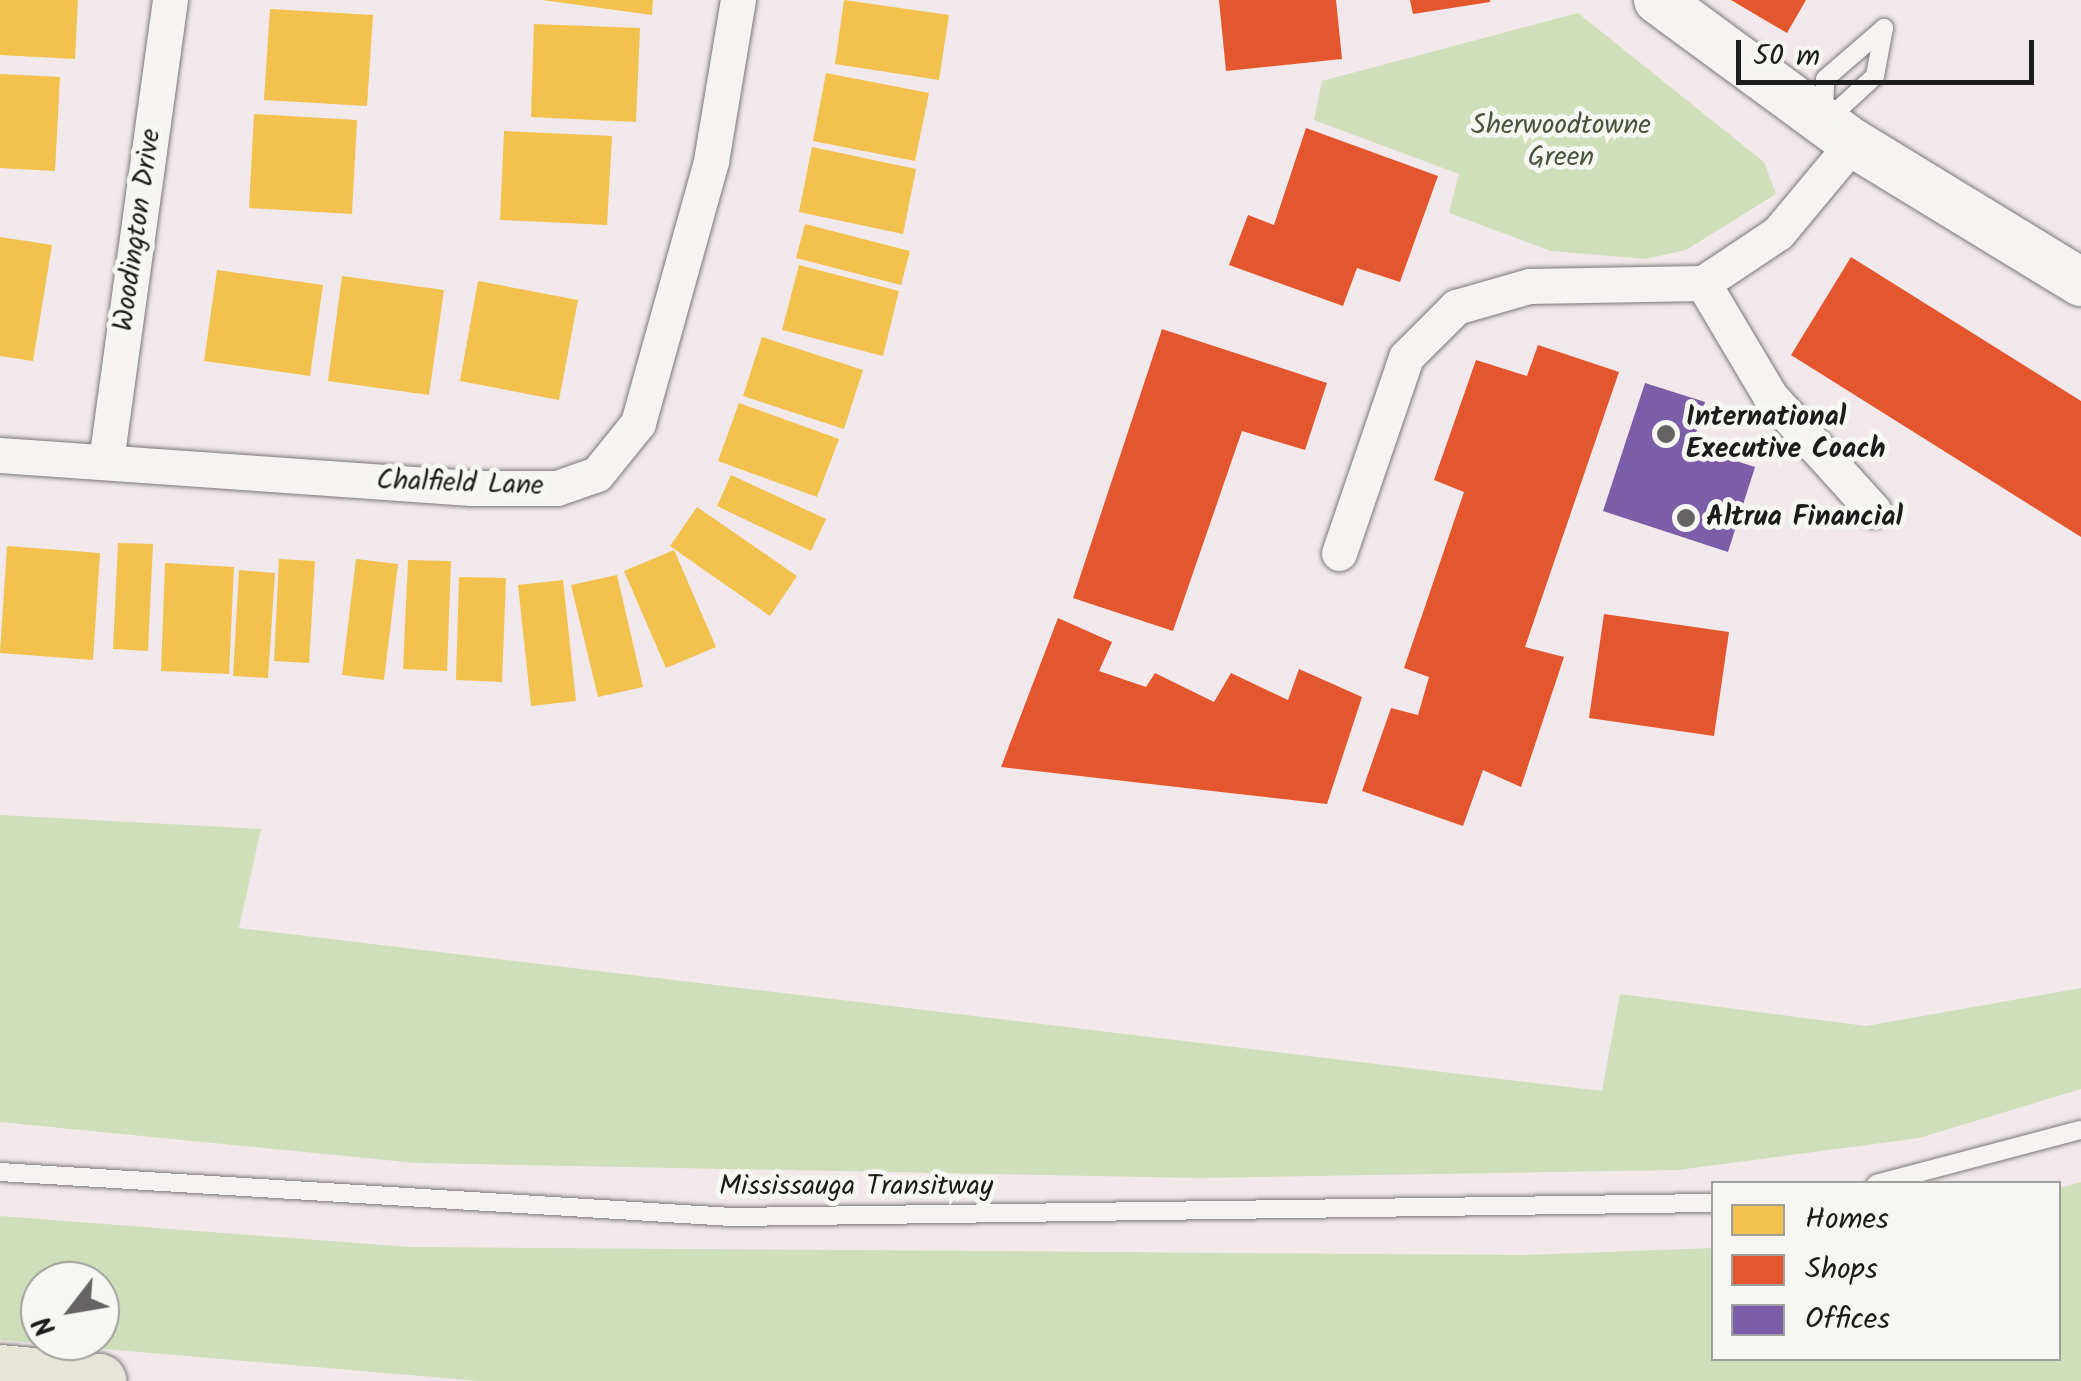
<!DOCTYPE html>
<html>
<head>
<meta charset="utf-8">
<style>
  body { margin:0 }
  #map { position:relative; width:2081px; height:1381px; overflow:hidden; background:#f0e8ea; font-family:Kalam,sans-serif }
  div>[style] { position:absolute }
  .green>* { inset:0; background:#d0dfb9 }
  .homes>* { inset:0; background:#f2c14e }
  .shops>* { inset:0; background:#e4572e }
  .offices>* { inset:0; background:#7b5ea7 }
  .roads { filter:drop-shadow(0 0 2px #7b7879) drop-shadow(0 0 2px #7b7879) }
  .lane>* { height:18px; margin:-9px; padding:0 9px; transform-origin:9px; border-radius:9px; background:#f4f3f2 }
  .street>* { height:35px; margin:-17.5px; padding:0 17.5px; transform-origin:17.5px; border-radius:17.5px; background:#f4f3f2 }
  .secondary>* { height:48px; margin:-24px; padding:0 24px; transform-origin:24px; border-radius:24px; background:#f4f3f2 }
  .highway>* { height:55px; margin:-27.5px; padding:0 27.5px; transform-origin:27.5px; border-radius:27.5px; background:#e7e4d8 }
  .dots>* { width:28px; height:28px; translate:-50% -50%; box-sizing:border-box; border:5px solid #f6f6f2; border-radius:50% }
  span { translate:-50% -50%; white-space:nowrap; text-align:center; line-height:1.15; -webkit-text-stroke:10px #f6f6f2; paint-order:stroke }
  .park-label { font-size:28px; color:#4a543f }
  .street-label { font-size:28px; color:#1c1c1c }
  .poi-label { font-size:28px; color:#1c1c1c; font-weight:700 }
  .left { translate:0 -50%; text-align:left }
  .legend { position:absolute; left:1711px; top:1181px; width:350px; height:180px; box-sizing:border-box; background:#f6f6f2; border:2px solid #9f9f9c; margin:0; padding:12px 18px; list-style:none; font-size:30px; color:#1c1c1c }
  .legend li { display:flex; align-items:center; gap:20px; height:50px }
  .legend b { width:50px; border:2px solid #9f9f9c }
  .north { position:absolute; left:20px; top:1261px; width:100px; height:100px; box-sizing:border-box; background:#f6f6f2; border:2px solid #9f9f9c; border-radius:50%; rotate:239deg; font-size:28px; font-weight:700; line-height:40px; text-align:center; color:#1c1c1c }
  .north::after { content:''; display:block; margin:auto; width:35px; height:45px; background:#666364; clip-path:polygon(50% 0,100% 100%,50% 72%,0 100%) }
  .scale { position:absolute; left:1736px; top:40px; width:298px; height:45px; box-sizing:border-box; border:5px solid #1c1c1c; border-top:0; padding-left:12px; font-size:30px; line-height:35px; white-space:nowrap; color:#1c1c1c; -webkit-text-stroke:8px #f6f6f2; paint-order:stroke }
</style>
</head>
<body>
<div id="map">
  <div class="green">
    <i style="clip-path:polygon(1578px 13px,1764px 162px,1776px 194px,1686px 250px,1646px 259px,1551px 251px,1449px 213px,1459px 174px,1314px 120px,1322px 81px)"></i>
    <i style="clip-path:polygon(0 815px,261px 829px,239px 928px,1602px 1091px,1620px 994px,1866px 1026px,2081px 988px,2081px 1089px,1919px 1138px,1678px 1170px,1200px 1178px,416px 1163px,0 1122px)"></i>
    <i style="clip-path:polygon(evenodd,2081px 1182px,2081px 1381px,479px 1381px,0 1340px,0 1216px,409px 1247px,1526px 1255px,1713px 1248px,1714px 1358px,2058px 1358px,2059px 1188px,2081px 1182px,100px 1281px,100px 1341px,40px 1341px,40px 1281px,100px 1281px)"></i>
  </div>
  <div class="homes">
    <i style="clip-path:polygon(0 0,78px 0,75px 59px,0 55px)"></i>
    <i style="clip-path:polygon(542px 0,653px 0,652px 15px)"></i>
    <i style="clip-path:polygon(844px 0,949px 15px,939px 80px,835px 64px)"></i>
    <i style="clip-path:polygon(270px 9px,373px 15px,367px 106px,264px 100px)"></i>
    <i style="clip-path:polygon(534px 24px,640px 28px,636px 122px,531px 117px)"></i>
    <i style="clip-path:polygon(826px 73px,929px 93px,915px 161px,813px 141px)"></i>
    <i style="clip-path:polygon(0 74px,60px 77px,55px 171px,0 168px)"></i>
    <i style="clip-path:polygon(254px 114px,357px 120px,352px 214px,249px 208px)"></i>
    <i style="clip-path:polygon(504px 131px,612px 136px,607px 225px,500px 220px)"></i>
    <i style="clip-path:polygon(812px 147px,916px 169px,903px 234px,799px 212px)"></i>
    <i style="clip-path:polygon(805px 224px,910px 251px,901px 285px,796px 258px)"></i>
    <i style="clip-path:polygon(0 237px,52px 245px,33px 361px,0 356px)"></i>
    <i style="clip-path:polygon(799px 265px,899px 291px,883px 356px,782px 330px)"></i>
    <i style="clip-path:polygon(217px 270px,323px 285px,310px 376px,204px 361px)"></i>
    <i style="clip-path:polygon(342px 276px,444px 290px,429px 395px,328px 381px)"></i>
    <i style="clip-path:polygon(478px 281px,578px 300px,559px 400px,460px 381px)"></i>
    <i style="clip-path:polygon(762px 337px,863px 370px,844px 429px,743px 396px)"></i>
    <i style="clip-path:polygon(739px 403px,839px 439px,817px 497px,718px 461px)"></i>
    <i style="clip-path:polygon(731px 475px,826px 519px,811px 551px,717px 506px)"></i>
    <i style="clip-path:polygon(697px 507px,797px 576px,770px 616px,670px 546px)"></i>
    <i style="clip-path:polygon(118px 543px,153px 544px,148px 651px,113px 649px)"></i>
    <i style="clip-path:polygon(7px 546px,100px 553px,93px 660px,0 653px)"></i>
    <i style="clip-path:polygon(674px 550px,716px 647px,666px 668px,624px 571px)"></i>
    <i style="clip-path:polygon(279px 559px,315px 561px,309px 663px,274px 661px)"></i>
    <i style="clip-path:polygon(356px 559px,398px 564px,384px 680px,342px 675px)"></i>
    <i style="clip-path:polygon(408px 560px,451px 561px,447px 671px,403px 669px)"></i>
    <i style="clip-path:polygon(165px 563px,234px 567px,229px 674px,161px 671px)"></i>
    <i style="clip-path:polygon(239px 570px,275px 573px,268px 678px,233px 676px)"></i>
    <i style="clip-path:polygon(617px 575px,643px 687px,598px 697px,571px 585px)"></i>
    <i style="clip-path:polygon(459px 577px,506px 578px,502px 682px,456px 680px)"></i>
    <i style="clip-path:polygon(563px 580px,576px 701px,531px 706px,518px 585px)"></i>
  </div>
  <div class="shops">
    <i style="clip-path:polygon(1219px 0,1336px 0,1342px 59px,1226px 71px)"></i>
    <i style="clip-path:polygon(1410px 0,1490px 0,1490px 2px,1413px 14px)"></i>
    <i style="clip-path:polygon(1731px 0,1806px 0,1787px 33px)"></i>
    <i style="clip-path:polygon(1306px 128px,1438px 176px,1400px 282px,1357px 268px,1343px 306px,1229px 265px,1248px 215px,1274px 225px)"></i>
    <i style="clip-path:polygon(1851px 257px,2081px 401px,2081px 537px,1791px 355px)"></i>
    <i style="clip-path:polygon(1162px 329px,1327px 383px,1305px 450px,1242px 431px,1173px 631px,1073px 598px)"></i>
    <i style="clip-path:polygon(1538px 345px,1619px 372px,1525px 647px,1564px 657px,1521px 787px,1483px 770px,1463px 826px,1362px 791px,1391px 708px,1418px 715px,1429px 677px,1404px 668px,1464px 492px,1434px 480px,1476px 360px,1527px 376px)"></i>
    <i style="clip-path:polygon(1604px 614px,1729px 632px,1714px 736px,1589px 718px)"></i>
    <i style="clip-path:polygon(1058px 618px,1112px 642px,1099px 671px,1146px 687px,1155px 673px,1214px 702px,1231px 673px,1288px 700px,1299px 669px,1362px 697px,1327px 804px,1001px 767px)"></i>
  </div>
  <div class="offices">
    <i style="clip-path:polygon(1645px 383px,1705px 402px,1692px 447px,1755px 467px,1728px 552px,1603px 511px)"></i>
  </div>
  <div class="roads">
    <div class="lane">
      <i style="left:1824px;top:114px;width:35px;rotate:-88deg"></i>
      <i style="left:1825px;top:79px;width:78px;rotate:-40.8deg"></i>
      <i style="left:1827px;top:120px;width:65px;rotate:-42.5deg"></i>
      <i style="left:1875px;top:76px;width:49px;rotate:-79.4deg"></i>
      <i style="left:0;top:1172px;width:733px;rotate:3.52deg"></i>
      <i style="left:732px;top:1217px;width:982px;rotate:-0.82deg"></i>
      <i style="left:1876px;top:1184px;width:212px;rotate:-14.8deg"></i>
    </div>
    <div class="street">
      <i style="left:1703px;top:283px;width:131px;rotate:59.3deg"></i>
      <i style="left:1770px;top:396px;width:154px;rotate:47.9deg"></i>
      <i style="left:0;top:455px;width:472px;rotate:4deg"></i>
      <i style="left:471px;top:488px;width:86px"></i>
      <i style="left:557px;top:488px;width:42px;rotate:-19.3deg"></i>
      <i style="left:597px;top:474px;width:65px;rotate:-51.2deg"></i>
      <i style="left:638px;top:423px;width:272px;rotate:-74.4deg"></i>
      <i style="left:711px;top:161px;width:163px;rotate:-80.5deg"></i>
      <i style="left:106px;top:461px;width:465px;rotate:-82.1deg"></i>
      <i style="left:1339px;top:553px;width:207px;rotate:-71.1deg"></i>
      <i style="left:1406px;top:357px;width:71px;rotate:-45deg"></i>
      <i style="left:1456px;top:307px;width:76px;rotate:-16deg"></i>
      <i style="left:1529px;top:286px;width:174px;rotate:-1deg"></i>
      <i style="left:1703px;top:283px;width:90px;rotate:-33.7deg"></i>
      <i style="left:1778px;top:233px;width:117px;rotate:-50.2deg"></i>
    </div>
    <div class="secondary">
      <i style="left:1658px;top:0;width:242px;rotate:36.3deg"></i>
      <i style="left:1853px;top:143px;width:267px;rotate:31.4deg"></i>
    </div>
    <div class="highway">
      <i style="left:0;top:1372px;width:99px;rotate:5.2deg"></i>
    </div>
  </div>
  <div class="dots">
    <i style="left:1666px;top:434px;background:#666364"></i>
    <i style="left:1686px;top:518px;background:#666364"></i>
  </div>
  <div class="park-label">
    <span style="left:1561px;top:142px">Sherwoodtowne<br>Green</span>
  </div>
  <div class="street-label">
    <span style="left:138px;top:230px;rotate:-82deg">Woodington Drive</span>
    <span style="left:460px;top:484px;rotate:2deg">Chalfield Lane</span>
    <span style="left:856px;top:1187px">Mississauga Transitway</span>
  </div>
  <div class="poi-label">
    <span class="left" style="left:1686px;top:434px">International<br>Executive Coach</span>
    <span class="left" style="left:1706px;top:518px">Altrua Financial</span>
  </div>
  <ul class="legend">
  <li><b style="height:28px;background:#f2c14e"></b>Homes</li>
  <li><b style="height:28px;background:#e4572e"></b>Shops</li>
  <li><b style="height:28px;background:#7b5ea7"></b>Offices</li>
  </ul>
  <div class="north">N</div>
  <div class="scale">50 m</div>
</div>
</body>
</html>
